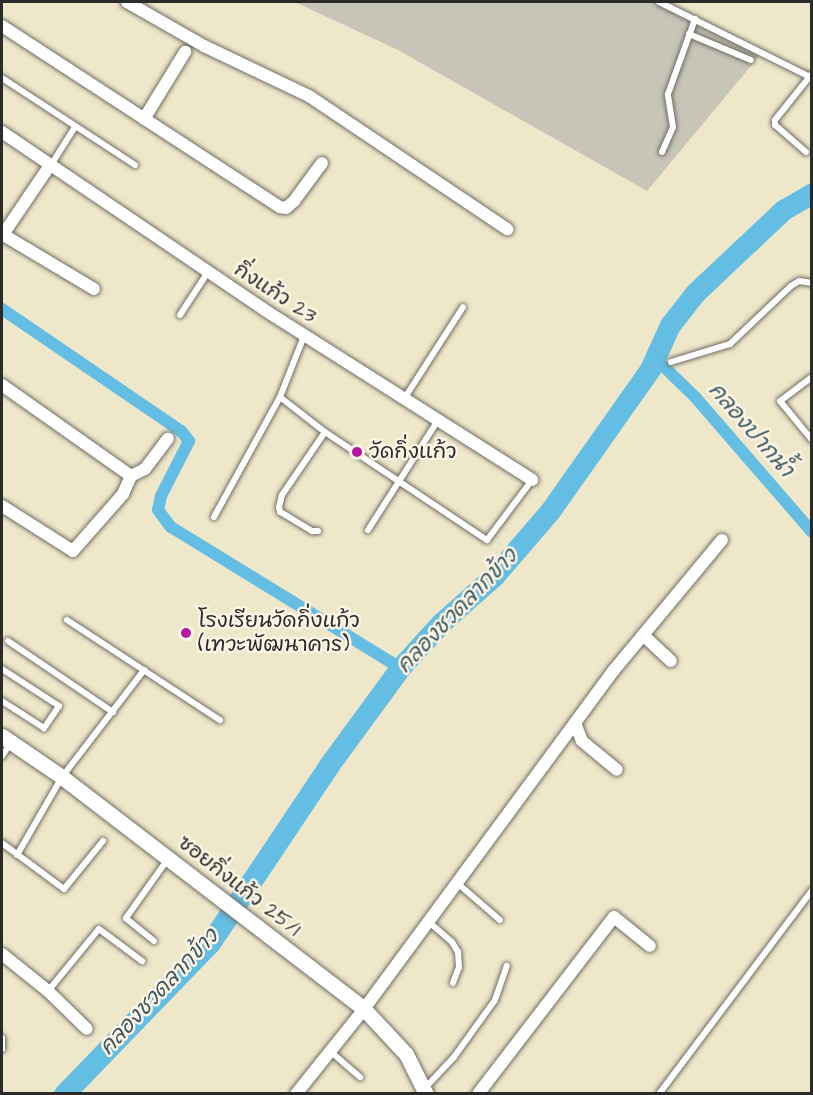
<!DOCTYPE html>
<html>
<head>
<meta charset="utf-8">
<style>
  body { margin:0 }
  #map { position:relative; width:813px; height:1095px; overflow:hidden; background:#efe7ca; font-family:"Architects Daughter","Playpen Sans Thai",sans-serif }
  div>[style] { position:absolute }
  .industrial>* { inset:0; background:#c6c5b8 }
  .canal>* { height:12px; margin:-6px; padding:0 6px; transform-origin:6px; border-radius:6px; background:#64bde2 }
  .river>* { height:21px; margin:-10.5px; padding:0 10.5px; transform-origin:10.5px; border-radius:10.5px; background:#64bde2 }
  .roads { filter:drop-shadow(0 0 2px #706d63) drop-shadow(0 0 2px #706d63) }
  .service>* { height:6px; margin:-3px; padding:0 3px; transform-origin:3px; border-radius:3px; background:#fff }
  .minor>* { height:12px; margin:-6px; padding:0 6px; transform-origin:6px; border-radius:6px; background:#fff }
  .tertiary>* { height:15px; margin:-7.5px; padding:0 7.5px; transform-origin:7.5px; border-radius:7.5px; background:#fff }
  .dots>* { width:16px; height:16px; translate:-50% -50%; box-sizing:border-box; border:3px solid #fcf5e5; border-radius:50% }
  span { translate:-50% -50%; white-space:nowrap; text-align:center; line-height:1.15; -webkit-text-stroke:5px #fcf5e5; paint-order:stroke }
  .street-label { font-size:21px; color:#2b2b2b }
  .poi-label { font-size:21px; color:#2b2b2b }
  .left { translate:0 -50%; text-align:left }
  .water-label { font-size:22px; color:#3c5762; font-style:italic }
  .frame { position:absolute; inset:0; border:3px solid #2b2b2b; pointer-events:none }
</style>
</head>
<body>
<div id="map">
  <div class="industrial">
    <i style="clip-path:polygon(295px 2px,653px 2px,760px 55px,647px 191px,398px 50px)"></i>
  </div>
  <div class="canal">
    <i style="left:2px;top:309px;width:217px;rotate:34.3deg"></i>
    <i style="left:181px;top:431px;width:13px;rotate:51deg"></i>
    <i style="left:189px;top:441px;width:62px;rotate:117deg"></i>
    <i style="left:161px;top:496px;width:14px;rotate:102deg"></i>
    <i style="left:158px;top:510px;width:21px;rotate:53deg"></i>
    <i style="left:171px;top:527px;width:269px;rotate:31.6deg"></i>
    <i style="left:655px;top:358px;width:57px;rotate:44.3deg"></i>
    <i style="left:696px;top:398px;width:177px;rotate:49.1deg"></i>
  </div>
  <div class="river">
    <i style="left:64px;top:1094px;width:210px;rotate:-46deg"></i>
    <i style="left:210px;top:943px;width:214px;rotate:-56.2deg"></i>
    <i style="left:329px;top:765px;width:120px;rotate:-53.8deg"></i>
    <i style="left:400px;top:668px;width:61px;rotate:-47.7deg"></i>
    <i style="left:441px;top:623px;width:71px;rotate:-41.6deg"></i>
    <i style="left:494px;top:576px;width:86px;rotate:-49.3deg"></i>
    <i style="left:550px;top:511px;width:174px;rotate:-54.8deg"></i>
    <i style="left:650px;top:369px;width:48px;rotate:-65.6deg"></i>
    <i style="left:670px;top:325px;width:41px;rotate:-52deg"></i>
    <i style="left:695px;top:293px;width:121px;rotate:-43.3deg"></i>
    <i style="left:783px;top:210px;width:34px;rotate:-30deg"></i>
  </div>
  <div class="roads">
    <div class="service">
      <i style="left:659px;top:2px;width:171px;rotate:26.4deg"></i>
      <i style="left:689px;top:34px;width:67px;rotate:22.8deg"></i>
      <i style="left:2px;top:78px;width:159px;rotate:33.2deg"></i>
      <i style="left:662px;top:152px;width:27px;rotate:-66deg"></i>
      <i style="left:673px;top:127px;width:33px;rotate:-99deg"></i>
      <i style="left:668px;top:94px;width:80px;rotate:-70.2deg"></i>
      <i style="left:806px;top:152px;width:41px;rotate:-138.9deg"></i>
      <i style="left:775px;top:125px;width:5px;rotate:-90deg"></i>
      <i style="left:775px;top:120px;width:58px;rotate:-51.3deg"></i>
      <i style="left:51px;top:165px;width:45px;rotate:-57.7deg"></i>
      <i style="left:180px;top:315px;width:51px;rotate:-56.9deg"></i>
      <i style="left:671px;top:362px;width:62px;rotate:-17deg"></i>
      <i style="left:730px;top:344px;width:84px;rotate:-43.6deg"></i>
      <i style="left:791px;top:286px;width:9px;rotate:-32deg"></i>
      <i style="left:799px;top:281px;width:13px;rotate:9deg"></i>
      <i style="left:812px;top:377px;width:40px;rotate:143deg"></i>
      <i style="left:780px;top:401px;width:50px;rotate:50.6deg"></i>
      <i style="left:280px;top:397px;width:57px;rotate:37.9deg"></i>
      <i style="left:325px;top:432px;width:195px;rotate:33.7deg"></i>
      <i style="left:487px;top:540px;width:75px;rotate:-53.1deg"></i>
      <i style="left:404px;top:399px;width:109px;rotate:-57.3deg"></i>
      <i style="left:214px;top:517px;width:137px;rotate:-61.2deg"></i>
      <i style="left:280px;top:397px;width:66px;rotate:-68.5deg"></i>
      <i style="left:368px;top:530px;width:130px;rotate:-57.5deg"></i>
      <i style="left:318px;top:531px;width:6px;rotate:180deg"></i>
      <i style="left:312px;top:531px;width:37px;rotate:-149deg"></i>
      <i style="left:280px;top:512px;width:5px;rotate:-101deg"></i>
      <i style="left:279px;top:507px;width:12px;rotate:-76deg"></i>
      <i style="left:282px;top:495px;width:76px;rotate:-55.7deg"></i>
      <i style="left:67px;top:620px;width:183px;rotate:33.2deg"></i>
      <i style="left:8px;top:641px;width:127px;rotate:34.1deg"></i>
      <i style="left:2px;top:669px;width:68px;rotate:33deg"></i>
      <i style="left:59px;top:706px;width:27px;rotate:124deg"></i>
      <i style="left:44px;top:728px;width:50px;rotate:-147.3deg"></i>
      <i style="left:2px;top:756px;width:14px;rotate:-56deg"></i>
      <i style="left:2px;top:843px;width:77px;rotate:36.6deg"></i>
      <i style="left:64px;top:889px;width:62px;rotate:-50.9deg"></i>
      <i style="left:17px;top:855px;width:90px;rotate:-60deg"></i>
      <i style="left:62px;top:777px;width:135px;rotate:-52.5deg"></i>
      <i style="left:456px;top:882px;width:58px;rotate:40.8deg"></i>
      <i style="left:429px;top:922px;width:30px;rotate:41deg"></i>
      <i style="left:452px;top:942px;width:12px;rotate:59deg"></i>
      <i style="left:458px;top:952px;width:15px;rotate:86deg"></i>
      <i style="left:459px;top:967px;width:17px;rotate:111deg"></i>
      <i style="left:154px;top:941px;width:36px;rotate:-141deg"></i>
      <i style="left:126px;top:918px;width:72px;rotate:-54.6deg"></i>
      <i style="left:48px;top:991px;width:80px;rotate:-50.6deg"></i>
      <i style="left:99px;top:929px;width:54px;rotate:36.7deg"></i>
      <i style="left:2px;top:1038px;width:11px;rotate:90deg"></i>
      <i style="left:330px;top:1051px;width:40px;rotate:41deg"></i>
      <i style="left:425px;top:1088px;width:42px;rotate:-46.9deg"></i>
      <i style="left:454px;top:1057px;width:70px;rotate:-54.3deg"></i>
      <i style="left:495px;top:1000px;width:36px;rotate:-71deg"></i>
      <i style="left:659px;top:1094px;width:255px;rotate:-53.1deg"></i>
    </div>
    <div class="minor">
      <i style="left:127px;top:2px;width:89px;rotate:29.7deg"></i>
      <i style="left:204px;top:46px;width:116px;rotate:25.5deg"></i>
      <i style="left:309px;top:96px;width:239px;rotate:33.9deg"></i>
      <i style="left:2px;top:26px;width:332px;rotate:33.1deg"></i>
      <i style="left:280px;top:207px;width:6px;rotate:9deg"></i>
      <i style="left:286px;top:208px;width:11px;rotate:-41deg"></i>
      <i style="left:294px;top:201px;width:47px;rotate:-53.6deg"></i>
      <i style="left:144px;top:119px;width:79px;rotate:-58.5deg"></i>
      <i style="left:2px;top:132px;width:315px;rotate:34.1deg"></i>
      <i style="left:263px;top:309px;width:319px;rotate:32.4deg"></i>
      <i style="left:2px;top:234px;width:107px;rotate:30.9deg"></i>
      <i style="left:2px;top:236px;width:86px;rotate:-55.9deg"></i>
      <i style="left:2px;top:385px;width:158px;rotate:35.2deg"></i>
      <i style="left:131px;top:476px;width:20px;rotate:114deg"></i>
      <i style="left:123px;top:494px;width:76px;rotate:131.3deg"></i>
      <i style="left:73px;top:551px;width:84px;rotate:-147.6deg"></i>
      <i style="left:131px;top:476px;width:16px;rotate:-27deg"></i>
      <i style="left:145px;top:469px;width:38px;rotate:-53deg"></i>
      <i style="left:643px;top:635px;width:38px;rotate:43deg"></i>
      <i style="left:575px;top:723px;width:19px;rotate:69deg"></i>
      <i style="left:582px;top:741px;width:45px;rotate:39.6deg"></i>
      <i style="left:2px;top:954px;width:59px;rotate:38.8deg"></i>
      <i style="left:48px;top:991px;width:54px;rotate:44.3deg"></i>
      <i style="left:296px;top:1094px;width:109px;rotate:-51.3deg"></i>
      <i style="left:364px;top:1009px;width:421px;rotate:-53.6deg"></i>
      <i style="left:614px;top:670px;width:169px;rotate:-50.3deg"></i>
      <i style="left:478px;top:1094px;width:223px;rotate:-52.5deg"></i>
      <i style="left:614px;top:917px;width:46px;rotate:38.9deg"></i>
    </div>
    <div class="tertiary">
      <i style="left:2px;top:736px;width:73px;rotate:34.3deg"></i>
      <i style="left:62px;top:777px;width:381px;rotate:37.5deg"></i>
      <i style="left:364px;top:1009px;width:62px;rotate:47deg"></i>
      <i style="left:406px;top:1054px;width:45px;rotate:63.4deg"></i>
    </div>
  </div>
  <div class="dots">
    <i style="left:357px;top:452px;background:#b5179e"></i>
    <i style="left:186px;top:633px;background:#b5179e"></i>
  </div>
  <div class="street-label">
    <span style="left:275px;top:293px;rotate:33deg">กิ่งแก้ว 23</span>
    <span style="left:239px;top:886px;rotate:38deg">ซอยกิ่งแก้ว 25/1</span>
  </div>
  <div class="poi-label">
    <span class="left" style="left:369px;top:452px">วัดกิ่งแก้ว</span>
    <span class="left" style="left:198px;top:633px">โรงเรียนวัดกิ่งแก้ว<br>(เทวะพัฒนาคาร)</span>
  </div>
  <div class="water-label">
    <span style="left:751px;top:430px;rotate:49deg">คลองปากน้ำ</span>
    <span style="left:457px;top:611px;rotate:-46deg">คลองชวดลากข้าว</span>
    <span style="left:159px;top:992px;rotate:-47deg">คลองชวดลากข้าว</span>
  </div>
  <div class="frame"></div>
</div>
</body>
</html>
